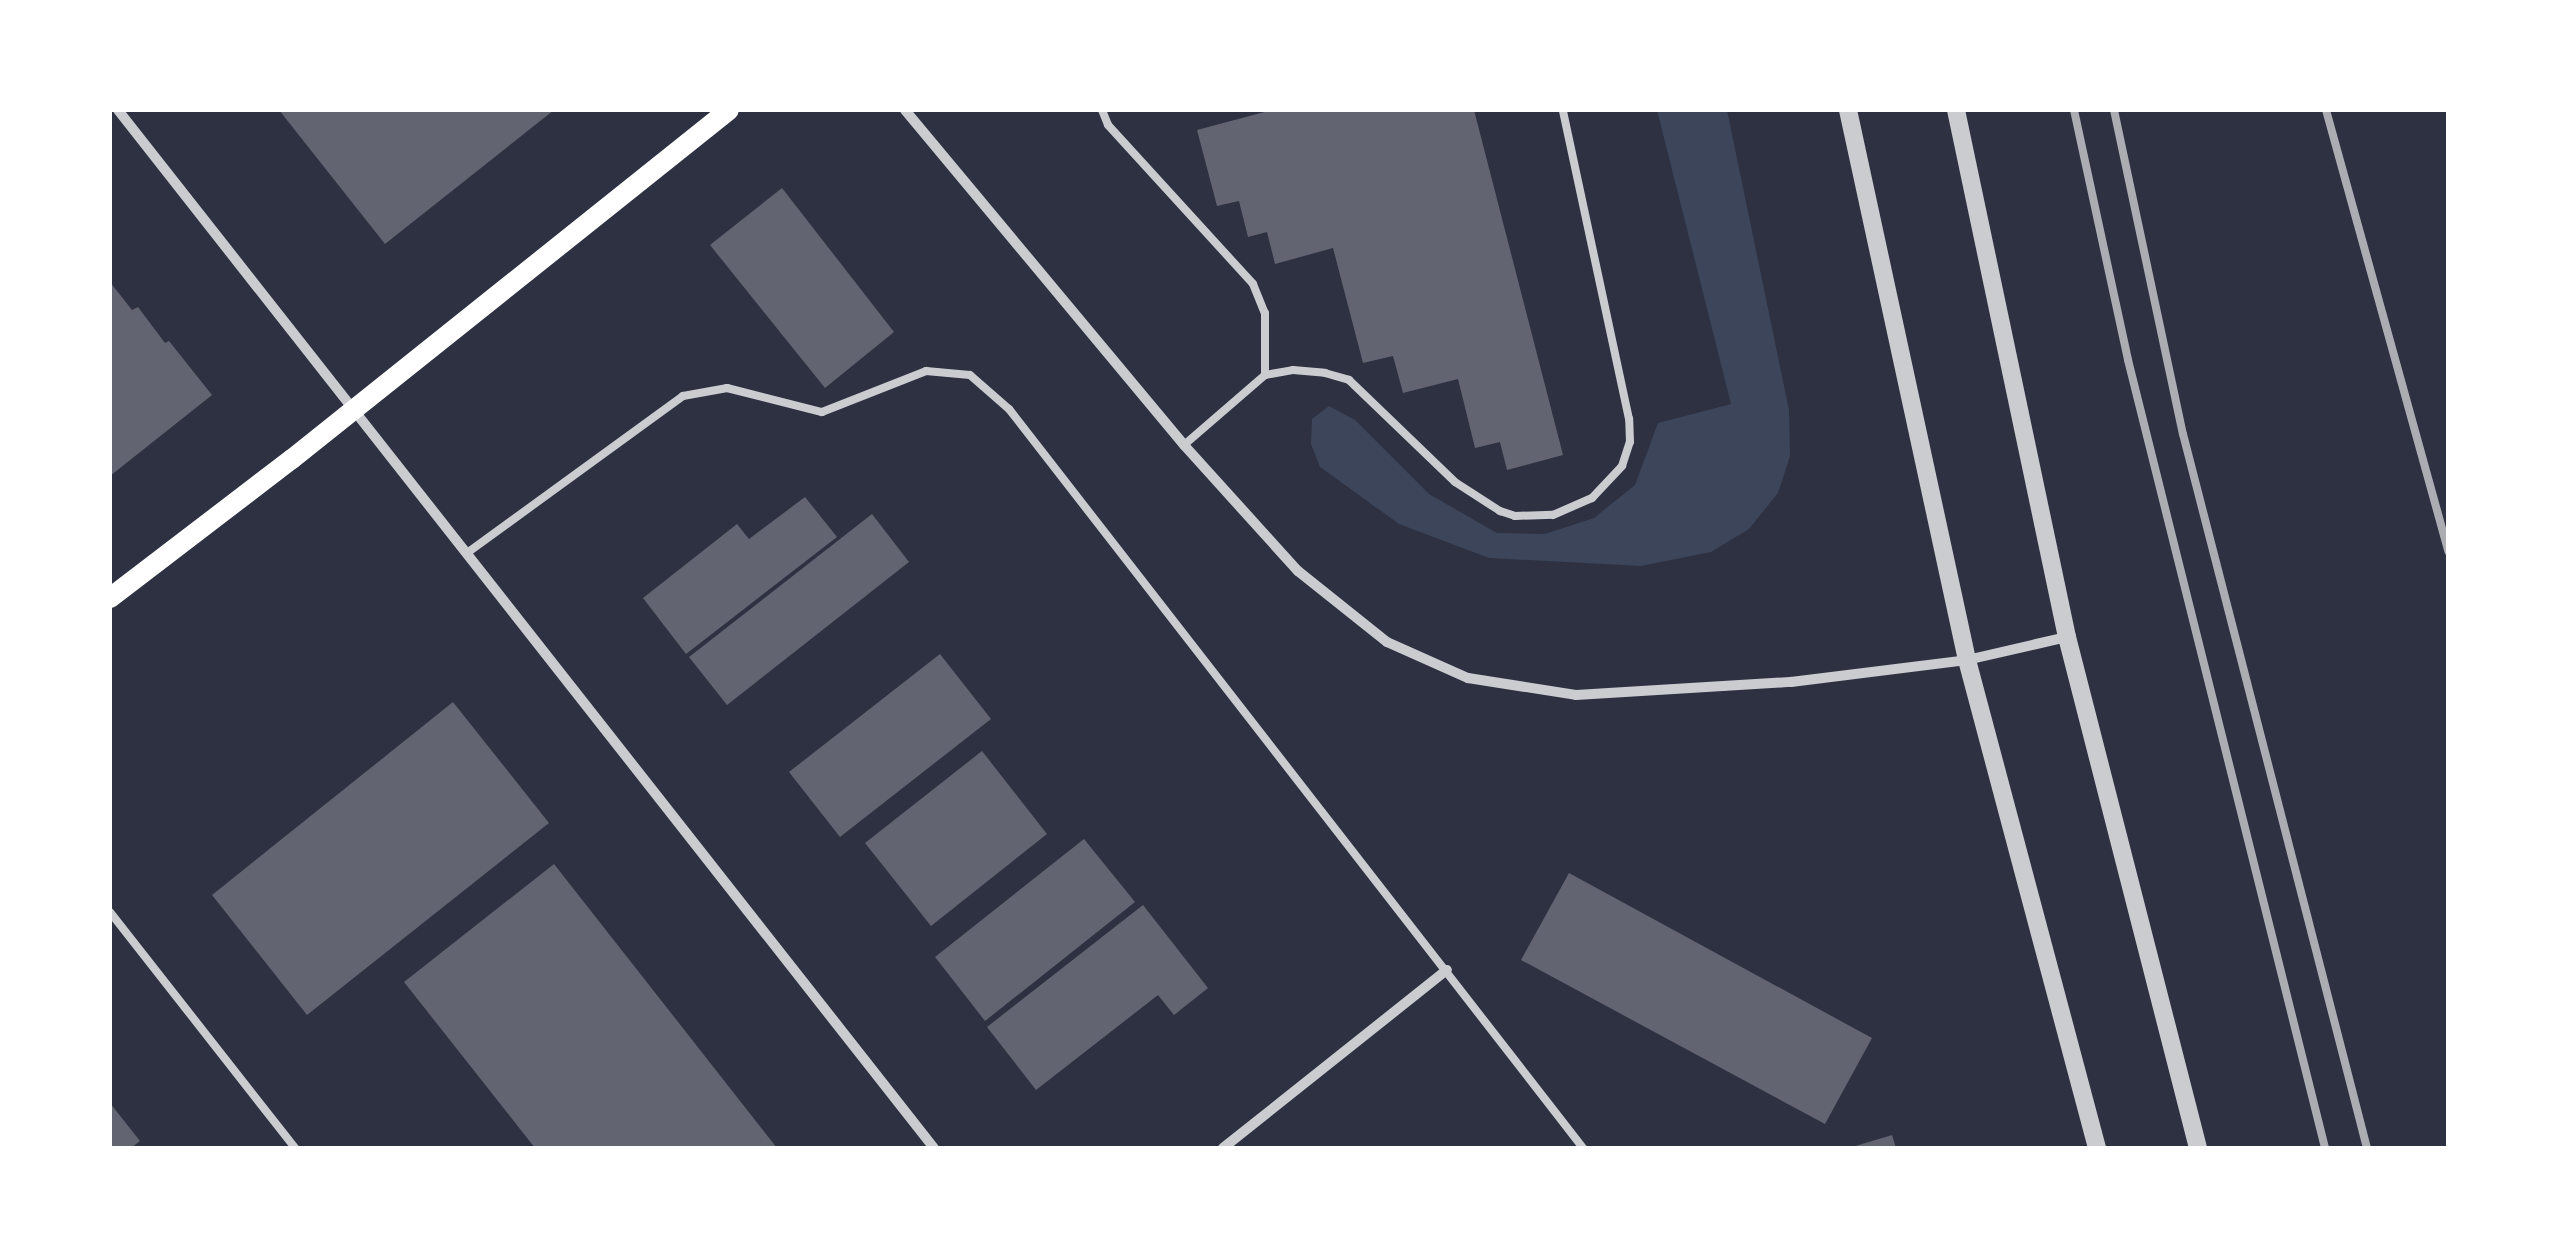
<!DOCTYPE html>
<html>
<head>
<meta charset="utf-8">
<style>
  body { margin:0 }
  #map { position:relative; width:2558px; height:1258px; overflow:hidden; background:#2d3142; font-family:"PT Sans",sans-serif }
  div>[style] { position:absolute }
  .green>* { inset:0; background:#3c4559 }
  .building>* { inset:0; background:#626471 }
  .service>* { height:8px; margin:-4px; padding:0 4px; transform-origin:4px; border-radius:4px; background:#caccd0 }
  .minor>* { height:10px; margin:-5px; padding:0 5px; transform-origin:5px; border-radius:5px; background:#caccd0 }
  .tertiary>* { height:18px; margin:-9px; padding:0 9px; transform-origin:9px; border-radius:9px; background:#caccd0 }
  .secondary>* { height:20px; margin:-10px; padding:0 10px; transform-origin:10px; border-radius:10px; background:#fff }
  .rail>* { height:8px; margin:-4px; padding:0 4px; transform-origin:4px; border-radius:4px; background:#abadb3 }
  span { translate:-50% -50%; white-space:nowrap; text-align:center; line-height:1.15; -webkit-text-stroke:8px #fff; paint-order:stroke }
  .frame { position:absolute; inset:0; border:112px solid #fff; pointer-events:none }
</style>
</head>
<body>
<div id="map">
  <div class="green">
    <i style="clip-path:polygon(1657px 110px,1727px 110px,1789px 410px,1790px 456px,1778px 493px,1749px 529px,1711px 552px,1641px 566px,1489px 558px,1399px 524px,1320px 467px,1311px 444px,1312px 419px,1329px 406px,1355px 420px,1429px 494px,1497px 533px,1545px 534px,1594px 518px,1635px 485px,1658px 423px,1731px 404px)"></i>
  </div>
  <div class="building">
    <i style="clip-path:polygon(279px 110px,554px 110px,385px 244px)"></i>
    <i style="clip-path:polygon(1272px 110px,1474px 110px,1563px 455px,1507px 470px,1500px 442px,1475px 448px,1458px 379px,1403px 393px,1393px 356px,1363px 363px,1333px 248px,1275px 264px,1267px 232px,1248px 237px,1239px 201px,1217px 206px,1197px 130px)"></i>
    <i style="clip-path:polygon(782px 188px,894px 332px,825px 388px,710px 245px)"></i>
    <i style="clip-path:polygon(110px 282px,132px 310px,138px 307px,165px 343px,169px 341px,212px 395px,110px 476px)"></i>
    <i style="clip-path:polygon(805px 497px,837px 537px,686px 654px,643px 598px,737px 524px,749px 539px)"></i>
    <i style="clip-path:polygon(872px 514px,909px 562px,727px 705px,689px 657px)"></i>
    <i style="clip-path:polygon(940px 654px,991px 719px,840px 837px,789px 772px)"></i>
    <i style="clip-path:polygon(453px 702px,549px 823px,307px 1015px,212px 895px)"></i>
    <i style="clip-path:polygon(982px 751px,1047px 834px,931px 926px,865px 843px)"></i>
    <i style="clip-path:polygon(1084px 839px,1135px 902px,985px 1021px,935px 957px)"></i>
    <i style="clip-path:polygon(554px 864px,777px 1148px,535px 1148px,404px 982px)"></i>
    <i style="clip-path:polygon(1569px 873px,1872px 1038px,1825px 1124px,1521px 960px)"></i>
    <i style="clip-path:polygon(1143px 905px,1208px 988px,1174px 1015px,1158px 995px,1036px 1090px,987px 1027px)"></i>
    <i style="clip-path:polygon(110px 1103px,140px 1141px,131px 1148px,110px 1148px)"></i>
    <i style="clip-path:polygon(1892px 1135px,1896px 1148px,1853px 1148px,1852px 1147px)"></i>
  </div>
  <div class="service">
    <i style="left:1102px;top:110px;width:16px;rotate:68deg"></i>
    <i style="left:1108px;top:125px;width:215px;rotate:47.6deg"></i>
    <i style="left:1253px;top:284px;width:31px;rotate:68deg"></i>
    <i style="left:1265px;top:313px;width:62px;rotate:90deg"></i>
    <i style="left:1184px;top:445px;width:107px;rotate:-40.8deg"></i>
    <i style="left:1265px;top:375px;width:28px;rotate:-10deg"></i>
    <i style="left:1293px;top:370px;width:32px;rotate:5deg"></i>
    <i style="left:1325px;top:373px;width:25px;rotate:16deg"></i>
    <i style="left:1349px;top:380px;width:147px;rotate:43.9deg"></i>
    <i style="left:1455px;top:482px;width:54px;rotate:32.8deg"></i>
    <i style="left:1500px;top:511px;width:16px;rotate:18deg"></i>
    <i style="left:1515px;top:516px;width:38px;rotate:-2deg"></i>
    <i style="left:1553px;top:515px;width:43px;rotate:-23.6deg"></i>
    <i style="left:1592px;top:498px;width:44px;rotate:-46.8deg"></i>
    <i style="left:1622px;top:466px;width:25px;rotate:-72deg"></i>
    <i style="left:1630px;top:442px;width:23px;rotate:-92deg"></i>
    <i style="left:1629px;top:419px;width:316px;rotate:-102.1deg"></i>
    <i style="left:467px;top:553px;width:267px;rotate:-36deg"></i>
    <i style="left:683px;top:396px;width:45px;rotate:-10.3deg"></i>
    <i style="left:727px;top:388px;width:98px;rotate:14.2deg"></i>
    <i style="left:822px;top:412px;width:112px;rotate:-21.5deg"></i>
    <i style="left:926px;top:371px;width:44px;rotate:5.2deg"></i>
    <i style="left:970px;top:375px;width:52px;rotate:41.1deg"></i>
    <i style="left:1009px;top:409px;width:936px;rotate:52.16deg"></i>
    <i style="left:110px;top:912px;width:300px;rotate:51.9deg"></i>
  </div>
  <div class="minor">
    <i style="left:118px;top:110px;width:1320px;rotate:51.83deg"></i>
    <i style="left:905px;top:110px;width:436px;rotate:50.2deg"></i>
    <i style="left:1184px;top:445px;width:170px;rotate:47.9deg"></i>
    <i style="left:1298px;top:571px;width:114px;rotate:38.6deg"></i>
    <i style="left:1387px;top:642px;width:89px;rotate:24deg"></i>
    <i style="left:1468px;top:678px;width:109px;rotate:8.9deg"></i>
    <i style="left:1576px;top:695px;width:215px;rotate:-3.5deg"></i>
    <i style="left:1791px;top:682px;width:177px;rotate:-7.1deg"></i>
    <i style="left:1967px;top:660px;width:103px;rotate:-13deg"></i>
    <i style="left:1223px;top:1148px;width:286px;rotate:-38.5deg"></i>
  </div>
  <div class="tertiary">
    <i style="left:1848px;top:110px;width:563px;rotate:77.79deg"></i>
    <i style="left:1967px;top:660px;width:505px;rotate:75.08deg"></i>
    <i style="left:1956px;top:110px;width:539px;rotate:78.11deg"></i>
    <i style="left:2067px;top:637px;width:528px;rotate:75.62deg"></i>
  </div>
  <div class="secondary">
    <i style="left:110px;top:598px;width:229px;rotate:-37.4deg"></i>
    <i style="left:292px;top:459px;width:559px;rotate:-38.61deg"></i>
  </div>
  <div class="rail">
    <i style="left:2074px;top:110px;width:256px;rotate:77.8deg"></i>
    <i style="left:2128px;top:360px;width:812px;rotate:75.96deg"></i>
    <i style="left:2114px;top:110px;width:331px;rotate:78deg"></i>
    <i style="left:2183px;top:434px;width:737px;rotate:75.55deg"></i>
    <i style="left:2326px;top:110px;width:458px;rotate:74.5deg"></i>
  </div>
  <div class="frame"></div>
</div>
</body>
</html>
